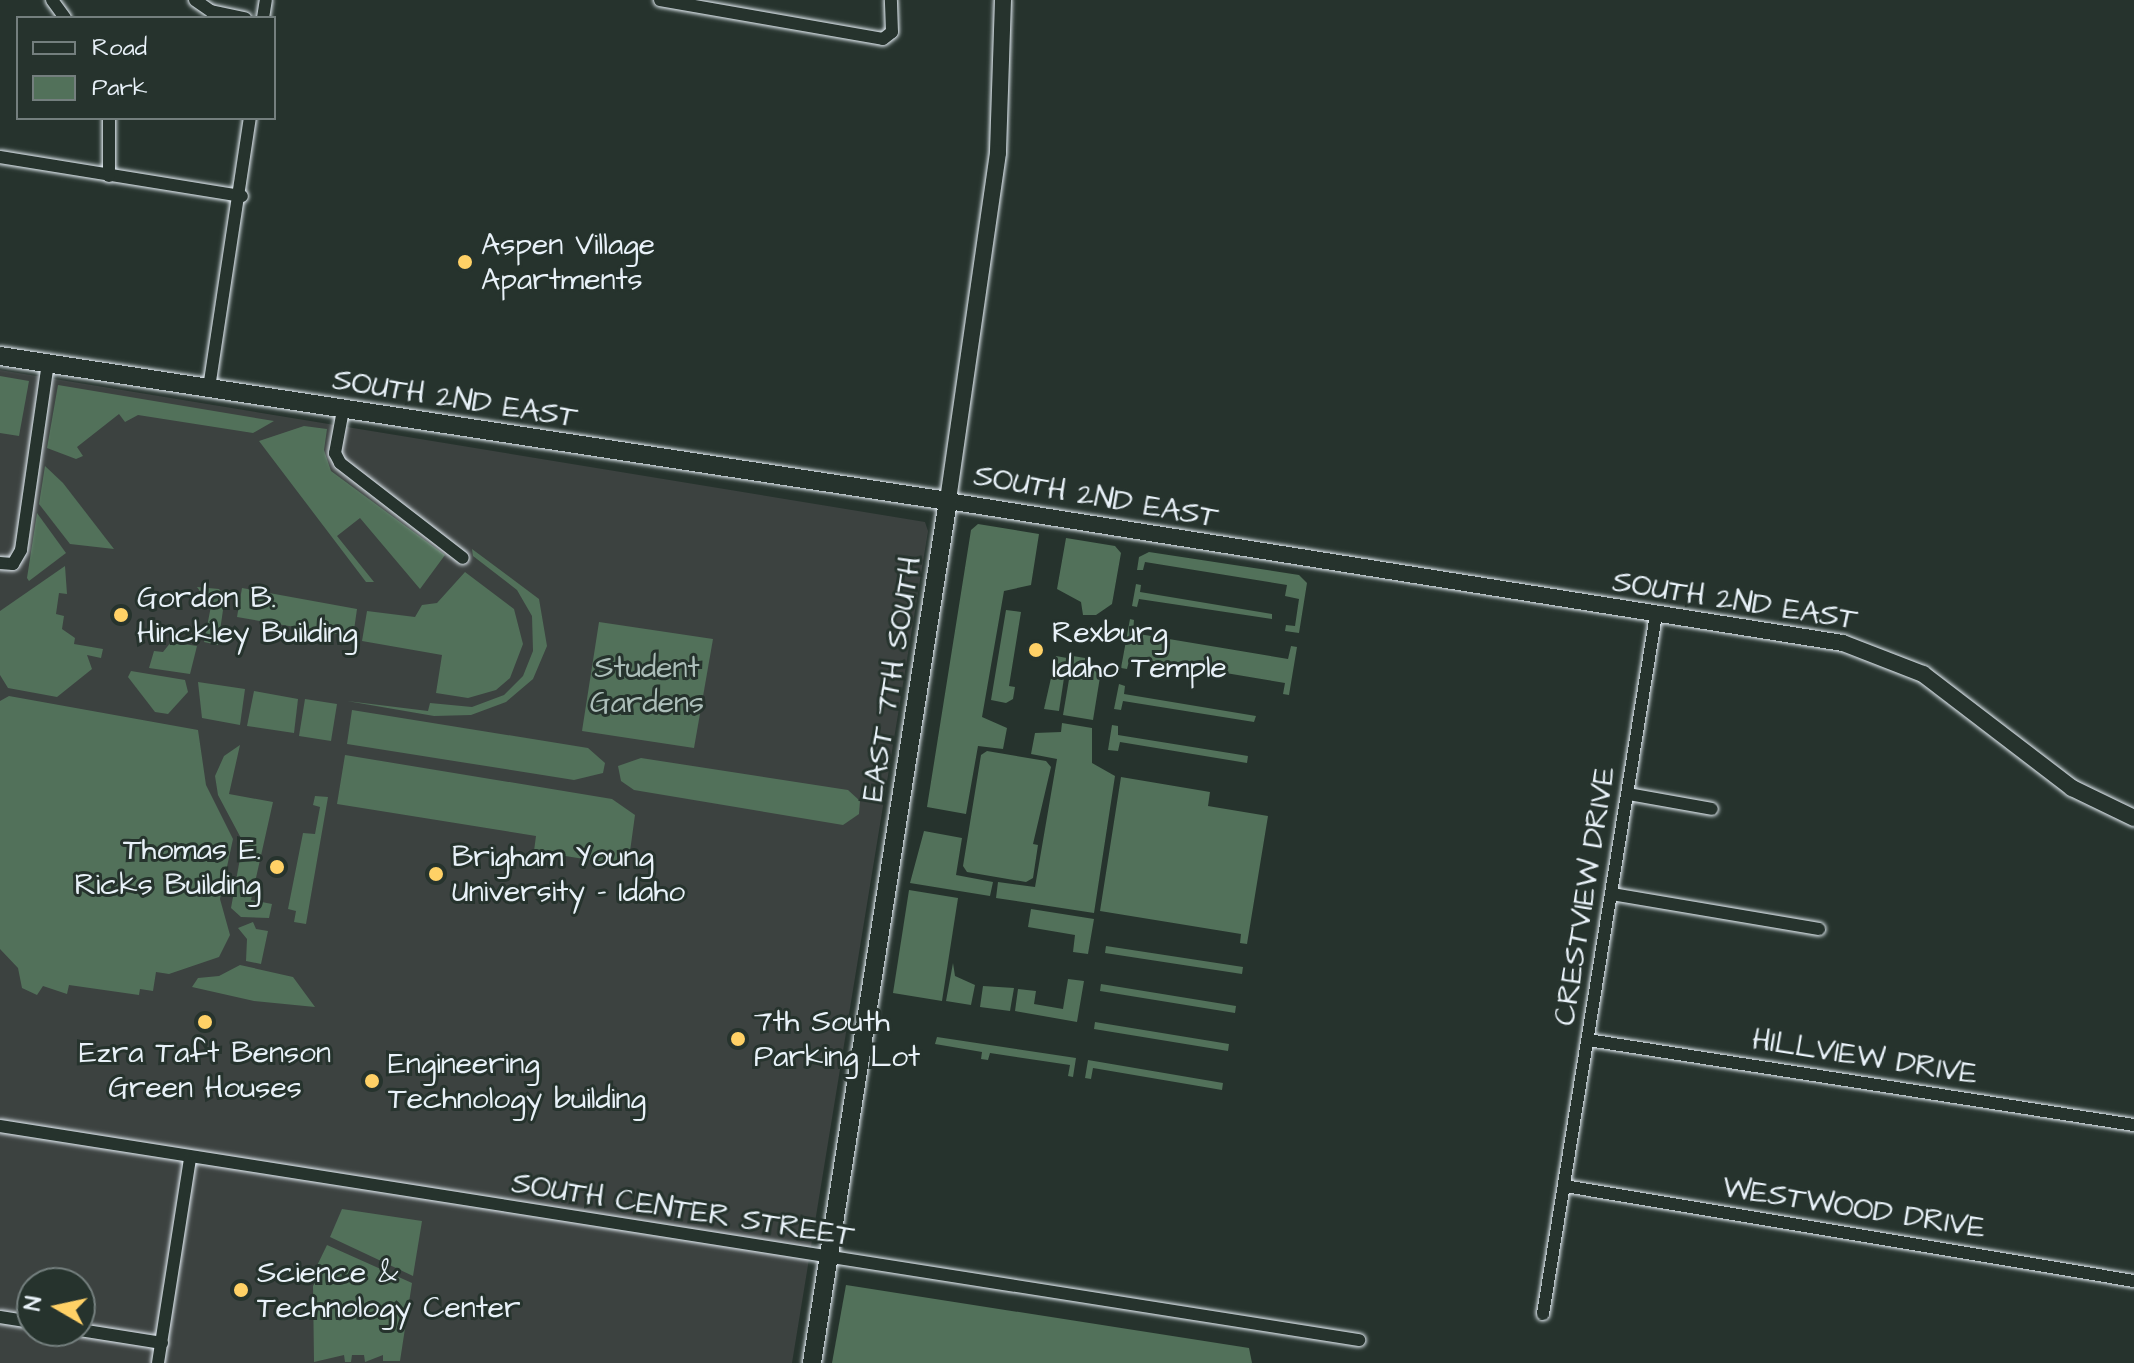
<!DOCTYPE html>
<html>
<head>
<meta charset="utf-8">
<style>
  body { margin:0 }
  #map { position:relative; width:2134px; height:1363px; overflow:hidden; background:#26332d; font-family:"Architects Daughter",sans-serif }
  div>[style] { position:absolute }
  .built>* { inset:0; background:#3c4240 }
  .green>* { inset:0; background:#52715a }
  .roads { filter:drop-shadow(0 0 2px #e8f1f8) drop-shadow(0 0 2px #e8f1f8) }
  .minor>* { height:12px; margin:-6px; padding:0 6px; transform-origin:6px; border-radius:6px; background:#26332d }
  .tertiary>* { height:16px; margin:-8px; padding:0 8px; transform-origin:8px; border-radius:8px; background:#26332d }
  .secondary>* { height:18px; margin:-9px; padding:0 9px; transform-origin:9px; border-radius:9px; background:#26332d }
  .dots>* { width:22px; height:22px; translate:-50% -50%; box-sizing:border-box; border:4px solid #26332d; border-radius:50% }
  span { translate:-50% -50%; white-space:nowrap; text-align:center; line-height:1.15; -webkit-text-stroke:6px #26332d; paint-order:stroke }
  .poi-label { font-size:30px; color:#e8f1f8 }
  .left { translate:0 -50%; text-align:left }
  .right { translate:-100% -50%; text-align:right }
  .street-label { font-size:30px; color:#e8f1f8 }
  .park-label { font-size:30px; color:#acbeb9 }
  .legend { position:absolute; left:16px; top:16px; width:260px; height:104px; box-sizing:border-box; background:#26332d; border:2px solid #747f7e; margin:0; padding:10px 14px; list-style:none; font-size:24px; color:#e8f1f8 }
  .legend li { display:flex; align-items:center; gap:16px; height:40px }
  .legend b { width:40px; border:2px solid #747f7e }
  .north { position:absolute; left:16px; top:1267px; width:80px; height:80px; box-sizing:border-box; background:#26332d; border:2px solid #747f7e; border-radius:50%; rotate:279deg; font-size:22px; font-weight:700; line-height:32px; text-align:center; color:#e8f1f8 }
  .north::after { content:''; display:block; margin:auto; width:28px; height:36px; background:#ffd166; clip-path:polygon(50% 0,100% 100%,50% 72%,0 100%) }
</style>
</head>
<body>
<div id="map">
  <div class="built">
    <i style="clip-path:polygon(evenodd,0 370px,925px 522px,928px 531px,792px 1363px,0 1363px,0 370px,32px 1283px,80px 1283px,80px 1331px,32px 1331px,32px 1283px)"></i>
  </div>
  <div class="green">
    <i style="clip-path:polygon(0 376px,29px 381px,19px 436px,0 433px)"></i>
    <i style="clip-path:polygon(58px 385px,274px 421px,253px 433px,138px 415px,125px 422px,119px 414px,77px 447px,83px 456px,76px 459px,47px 448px)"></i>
    <i style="clip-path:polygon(304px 426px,327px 429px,324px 450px,331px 471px,445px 555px,420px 589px,360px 518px,337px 536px,374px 582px,366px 582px,259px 441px)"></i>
    <i style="clip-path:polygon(45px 466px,63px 483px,114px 549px,70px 544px,39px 504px)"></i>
    <i style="clip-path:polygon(37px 513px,66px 553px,29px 581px,27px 578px)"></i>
    <i style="clip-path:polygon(978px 524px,1039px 534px,1031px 585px,1004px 591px,982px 717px,1007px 728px,1003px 749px,978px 746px,966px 814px,927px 807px,971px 530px)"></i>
    <i style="clip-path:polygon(1066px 538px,1115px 546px,1121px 553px,1112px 604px,1096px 615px,1083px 615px,1081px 602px,1057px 589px)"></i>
    <i style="clip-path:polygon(472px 549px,539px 599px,547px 646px,533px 679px,506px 702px,471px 715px,434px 716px,347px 701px,428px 711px,430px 703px,472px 707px,504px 695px,523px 676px,533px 651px,532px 616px,517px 590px,473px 556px)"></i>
    <i style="clip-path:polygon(1149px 552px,1299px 575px,1307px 583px,1299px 633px,1285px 631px,1286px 625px,1295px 626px,1299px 599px,1285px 596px,1287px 585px,1145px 562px,1143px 570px,1137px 570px,1139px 557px)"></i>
    <i style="clip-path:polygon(65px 566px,67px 594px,59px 593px,56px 614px,64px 616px,62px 629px,75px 638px,74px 644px,103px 649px,101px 658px,87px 655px,92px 669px,57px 697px,8px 688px,0 675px,0 611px)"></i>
    <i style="clip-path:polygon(465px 572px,514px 609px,523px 644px,510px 678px,496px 690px,468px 698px,436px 693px,442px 655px,362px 641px,367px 611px,415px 617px,422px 605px,437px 603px)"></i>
    <i style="clip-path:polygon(1136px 584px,1141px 585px,1140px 592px,1272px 614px,1272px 619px,1139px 599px,1137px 607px,1132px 606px)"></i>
    <i style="clip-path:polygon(197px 587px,219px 589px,225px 596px,218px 645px,204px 642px,211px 606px)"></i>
    <i style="clip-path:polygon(242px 588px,357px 609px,353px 637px,237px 617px)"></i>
    <i style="clip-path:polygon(1006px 610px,1021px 612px,1009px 686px,1015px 687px,1013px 699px,1006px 703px,991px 700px)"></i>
    <i style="clip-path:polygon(1130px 619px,1134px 620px,1133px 633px,1288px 659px,1291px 646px,1297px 647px,1289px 695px,1283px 694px,1285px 683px,1130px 657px,1127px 669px,1121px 668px)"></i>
    <i style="clip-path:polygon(599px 622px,713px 639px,694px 748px,582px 731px)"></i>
    <i style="clip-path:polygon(171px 642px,197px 646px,190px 674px,149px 668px,154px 651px,163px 652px)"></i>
    <i style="clip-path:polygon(1056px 656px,1067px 658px,1059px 711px,1044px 709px)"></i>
    <i style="clip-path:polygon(1073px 656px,1085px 658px,1100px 677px,1093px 720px,1063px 715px)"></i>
    <i style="clip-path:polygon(131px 671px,185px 680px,188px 692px,168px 714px,155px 712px,128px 677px)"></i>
    <i style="clip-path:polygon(198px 682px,245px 689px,240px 725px,202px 718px)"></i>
    <i style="clip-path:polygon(1119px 684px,1125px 686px,1124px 694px,1256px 716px,1254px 722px,1123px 701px,1121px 710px,1114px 709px)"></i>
    <i style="clip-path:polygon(254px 691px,298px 699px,294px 733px,247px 726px)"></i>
    <i style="clip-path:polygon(9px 696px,198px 730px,206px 785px,233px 839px,220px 899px,230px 935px,219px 957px,169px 974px,156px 972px,153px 991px,140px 989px,139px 995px,69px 985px,67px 994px,43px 986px,37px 995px,22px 988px,18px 968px,0 949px,0 701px)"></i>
    <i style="clip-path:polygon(305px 699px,337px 704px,331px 741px,299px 736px)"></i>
    <i style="clip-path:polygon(352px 710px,588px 748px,605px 763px,603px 773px,574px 780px,347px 744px)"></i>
    <i style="clip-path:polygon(1062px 723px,1092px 728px,1092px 763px,1115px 776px,1094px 913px,996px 898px,998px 882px,1035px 887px,1057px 759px,1031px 754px,1035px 733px,1061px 732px)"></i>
    <i style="clip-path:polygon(1112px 725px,1118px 726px,1118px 735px,1248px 756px,1247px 763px,1120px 742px,1118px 751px,1108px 750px)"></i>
    <i style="clip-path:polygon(240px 745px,229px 794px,273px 802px,251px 900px,272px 904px,269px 918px,241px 917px,231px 908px,243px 842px,218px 795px,215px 776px,224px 756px)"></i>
    <i style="clip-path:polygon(987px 751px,1046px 761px,1051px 767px,1033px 844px,1038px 845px,1033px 878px,1026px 882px,967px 872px,963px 866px,981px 755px)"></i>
    <i style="clip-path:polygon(345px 755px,612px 799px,635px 815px,628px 866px,534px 851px,536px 836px,337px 804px)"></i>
    <i style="clip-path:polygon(641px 758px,848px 790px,860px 801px,859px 814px,843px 825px,634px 790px,621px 781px,618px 766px)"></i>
    <i style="clip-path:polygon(1121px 777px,1210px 792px,1208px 806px,1268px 816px,1247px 944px,1240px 943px,1241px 934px,1100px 911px)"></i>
    <i style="clip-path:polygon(315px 796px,328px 797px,306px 924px,294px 922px,296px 911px,288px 909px,303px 833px,315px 834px,320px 807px,313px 805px)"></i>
    <i style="clip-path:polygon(924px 831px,962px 838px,956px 875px,993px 882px,990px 896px,910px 883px)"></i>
    <i style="clip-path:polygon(909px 890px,958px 898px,942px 1001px,893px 993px)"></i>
    <i style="clip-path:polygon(1031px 909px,1094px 919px,1088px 954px,1073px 952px,1075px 935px,1028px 927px)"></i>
    <i style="clip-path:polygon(253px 922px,256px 929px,268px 931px,261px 964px,246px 961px,247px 939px,238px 928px)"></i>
    <i style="clip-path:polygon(1106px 946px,1243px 967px,1242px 974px,1105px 953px)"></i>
    <i style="clip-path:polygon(953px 963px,955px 976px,975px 985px,971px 1005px,946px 1001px)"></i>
    <i style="clip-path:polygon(240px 965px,293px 977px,315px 1007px,254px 1001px,192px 987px,198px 978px,219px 976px)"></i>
    <i style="clip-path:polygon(1068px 979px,1084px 981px,1077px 1022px,1015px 1011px,1018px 989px,1036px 991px,1034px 1004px,1063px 1009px)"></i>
    <i style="clip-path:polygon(1101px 984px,1236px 1006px,1235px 1013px,1100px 991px)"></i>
    <i style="clip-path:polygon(983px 986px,1014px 988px,1010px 1011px,980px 1007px)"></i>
    <i style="clip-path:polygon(1095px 1022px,1229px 1044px,1228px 1051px,1094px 1029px)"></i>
    <i style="clip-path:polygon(937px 1037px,1076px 1058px,1073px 1077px,1068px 1076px,1070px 1065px,990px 1053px,988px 1060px,981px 1059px,982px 1052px,935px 1044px)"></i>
    <i style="clip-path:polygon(1088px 1060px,1223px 1083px,1222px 1090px,1093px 1068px,1091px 1079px,1085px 1078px)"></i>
    <i style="clip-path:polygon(342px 1209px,422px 1221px,413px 1276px,330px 1237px)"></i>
    <i style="clip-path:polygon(327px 1245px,412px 1283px,400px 1361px,383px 1361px,383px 1355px,365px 1362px,364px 1355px,352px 1355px,351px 1362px,345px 1362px,344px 1355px,314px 1362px,313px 1286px,318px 1277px,313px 1274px)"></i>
    <i style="clip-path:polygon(846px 1285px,1249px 1348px,1252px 1363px,832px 1363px)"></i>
  </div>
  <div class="roads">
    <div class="minor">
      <i style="left:52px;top:0;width:22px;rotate:54deg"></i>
      <i style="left:195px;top:0;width:19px;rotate:35deg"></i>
      <i style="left:211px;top:11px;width:35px;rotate:12deg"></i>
      <i style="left:660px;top:0;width:226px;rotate:9.9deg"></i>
      <i style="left:883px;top:39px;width:11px;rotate:-38deg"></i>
      <i style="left:892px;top:32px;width:32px;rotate:-92deg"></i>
      <i style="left:263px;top:18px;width:18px;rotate:-81deg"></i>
      <i style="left:0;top:157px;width:245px;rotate:9.2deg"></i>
      <i style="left:109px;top:176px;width:58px;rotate:-90deg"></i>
      <i style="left:209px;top:388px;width:273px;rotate:-81.4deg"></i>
      <i style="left:343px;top:410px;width:44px;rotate:100.5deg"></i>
      <i style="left:335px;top:453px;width:11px;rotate:63deg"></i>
      <i style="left:340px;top:463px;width:155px;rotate:37.7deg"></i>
      <i style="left:0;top:563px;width:13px;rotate:4deg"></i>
      <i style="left:13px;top:564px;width:16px;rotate:-60deg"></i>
      <i style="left:21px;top:550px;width:189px;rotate:-81.8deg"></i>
      <i style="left:1628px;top:794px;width:85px;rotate:10.1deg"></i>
      <i style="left:1612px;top:894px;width:210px;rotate:9.6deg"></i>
      <i style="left:1588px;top:1040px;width:553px;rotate:8.85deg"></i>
      <i style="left:0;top:1126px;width:1376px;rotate:8.95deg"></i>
      <i style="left:1565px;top:1186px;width:577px;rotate:9.48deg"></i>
      <i style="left:1543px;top:1314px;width:708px;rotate:-80.82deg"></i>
      <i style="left:0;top:1317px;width:32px;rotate:9deg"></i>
      <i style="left:80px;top:1330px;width:83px;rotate:9deg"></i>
      <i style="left:158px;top:1363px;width:206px;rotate:-81.1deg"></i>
    </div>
    <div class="tertiary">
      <i style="left:1003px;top:0;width:153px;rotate:91.9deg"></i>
      <i style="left:998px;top:153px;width:352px;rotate:98.2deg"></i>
      <i style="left:948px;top:501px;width:906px;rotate:9.02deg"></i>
      <i style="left:1843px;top:643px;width:86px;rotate:21.2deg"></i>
      <i style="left:1923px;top:674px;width:188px;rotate:37.4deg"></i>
      <i style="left:2072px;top:788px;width:69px;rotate:25.8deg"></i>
    </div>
    <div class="secondary">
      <i style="left:0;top:356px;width:959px;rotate:8.7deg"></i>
      <i style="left:948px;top:501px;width:873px;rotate:98.97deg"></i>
    </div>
  </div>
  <div class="dots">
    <i style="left:465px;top:262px;background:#ffd166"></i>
    <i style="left:121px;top:615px;background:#ffd166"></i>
    <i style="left:1036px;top:650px;background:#ffd166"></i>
    <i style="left:277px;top:867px;background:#ffd166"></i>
    <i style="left:436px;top:874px;background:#ffd166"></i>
    <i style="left:205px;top:1022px;background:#ffd166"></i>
    <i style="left:738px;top:1039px;background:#ffd166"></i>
    <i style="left:372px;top:1081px;background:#ffd166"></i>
    <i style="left:241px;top:1290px;background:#ffd166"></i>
  </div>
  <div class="poi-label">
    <span class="left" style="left:481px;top:262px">Aspen Village<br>Apartments</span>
    <span class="left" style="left:137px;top:615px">Gordon B.<br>Hinckley Building</span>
    <span class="left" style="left:1052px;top:650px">Rexburg<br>Idaho Temple</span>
    <span class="right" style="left:261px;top:867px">Thomas E.<br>Ricks Building</span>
    <span class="left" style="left:452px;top:874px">Brigham Young<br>University - Idaho</span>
    <span class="left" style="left:754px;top:1039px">7th South<br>Parking Lot</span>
    <span style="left:205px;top:1070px">Ezra Taft Benson<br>Green Houses</span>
    <span class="left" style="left:388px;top:1081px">Engineering<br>Technology building</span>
    <span class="left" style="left:257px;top:1290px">Science &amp;<br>Technology Center</span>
  </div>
  <div class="street-label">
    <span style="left:455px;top:399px;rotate:9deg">SOUTH 2ND EAST</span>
    <span style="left:1096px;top:497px;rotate:10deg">SOUTH 2ND EAST</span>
    <span style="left:1735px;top:601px;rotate:9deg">SOUTH 2ND EAST</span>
    <span style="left:892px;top:679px;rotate:-81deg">EAST 7TH SOUTH</span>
    <span style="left:1585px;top:896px;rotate:-81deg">CRESTVIEW DRIVE</span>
    <span style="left:1865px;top:1057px;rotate:9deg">HILLVIEW DRIVE</span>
    <span style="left:1854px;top:1208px;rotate:9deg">WESTWOOD DRIVE</span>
    <span style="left:683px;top:1210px;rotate:9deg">SOUTH CENTER STREET</span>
  </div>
  <div class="park-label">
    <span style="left:647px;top:685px">Student<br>Gardens</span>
  </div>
  <ul class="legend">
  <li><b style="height:10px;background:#26332d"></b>Road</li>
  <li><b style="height:22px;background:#52715a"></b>Park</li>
  </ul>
  <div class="north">N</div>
</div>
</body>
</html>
